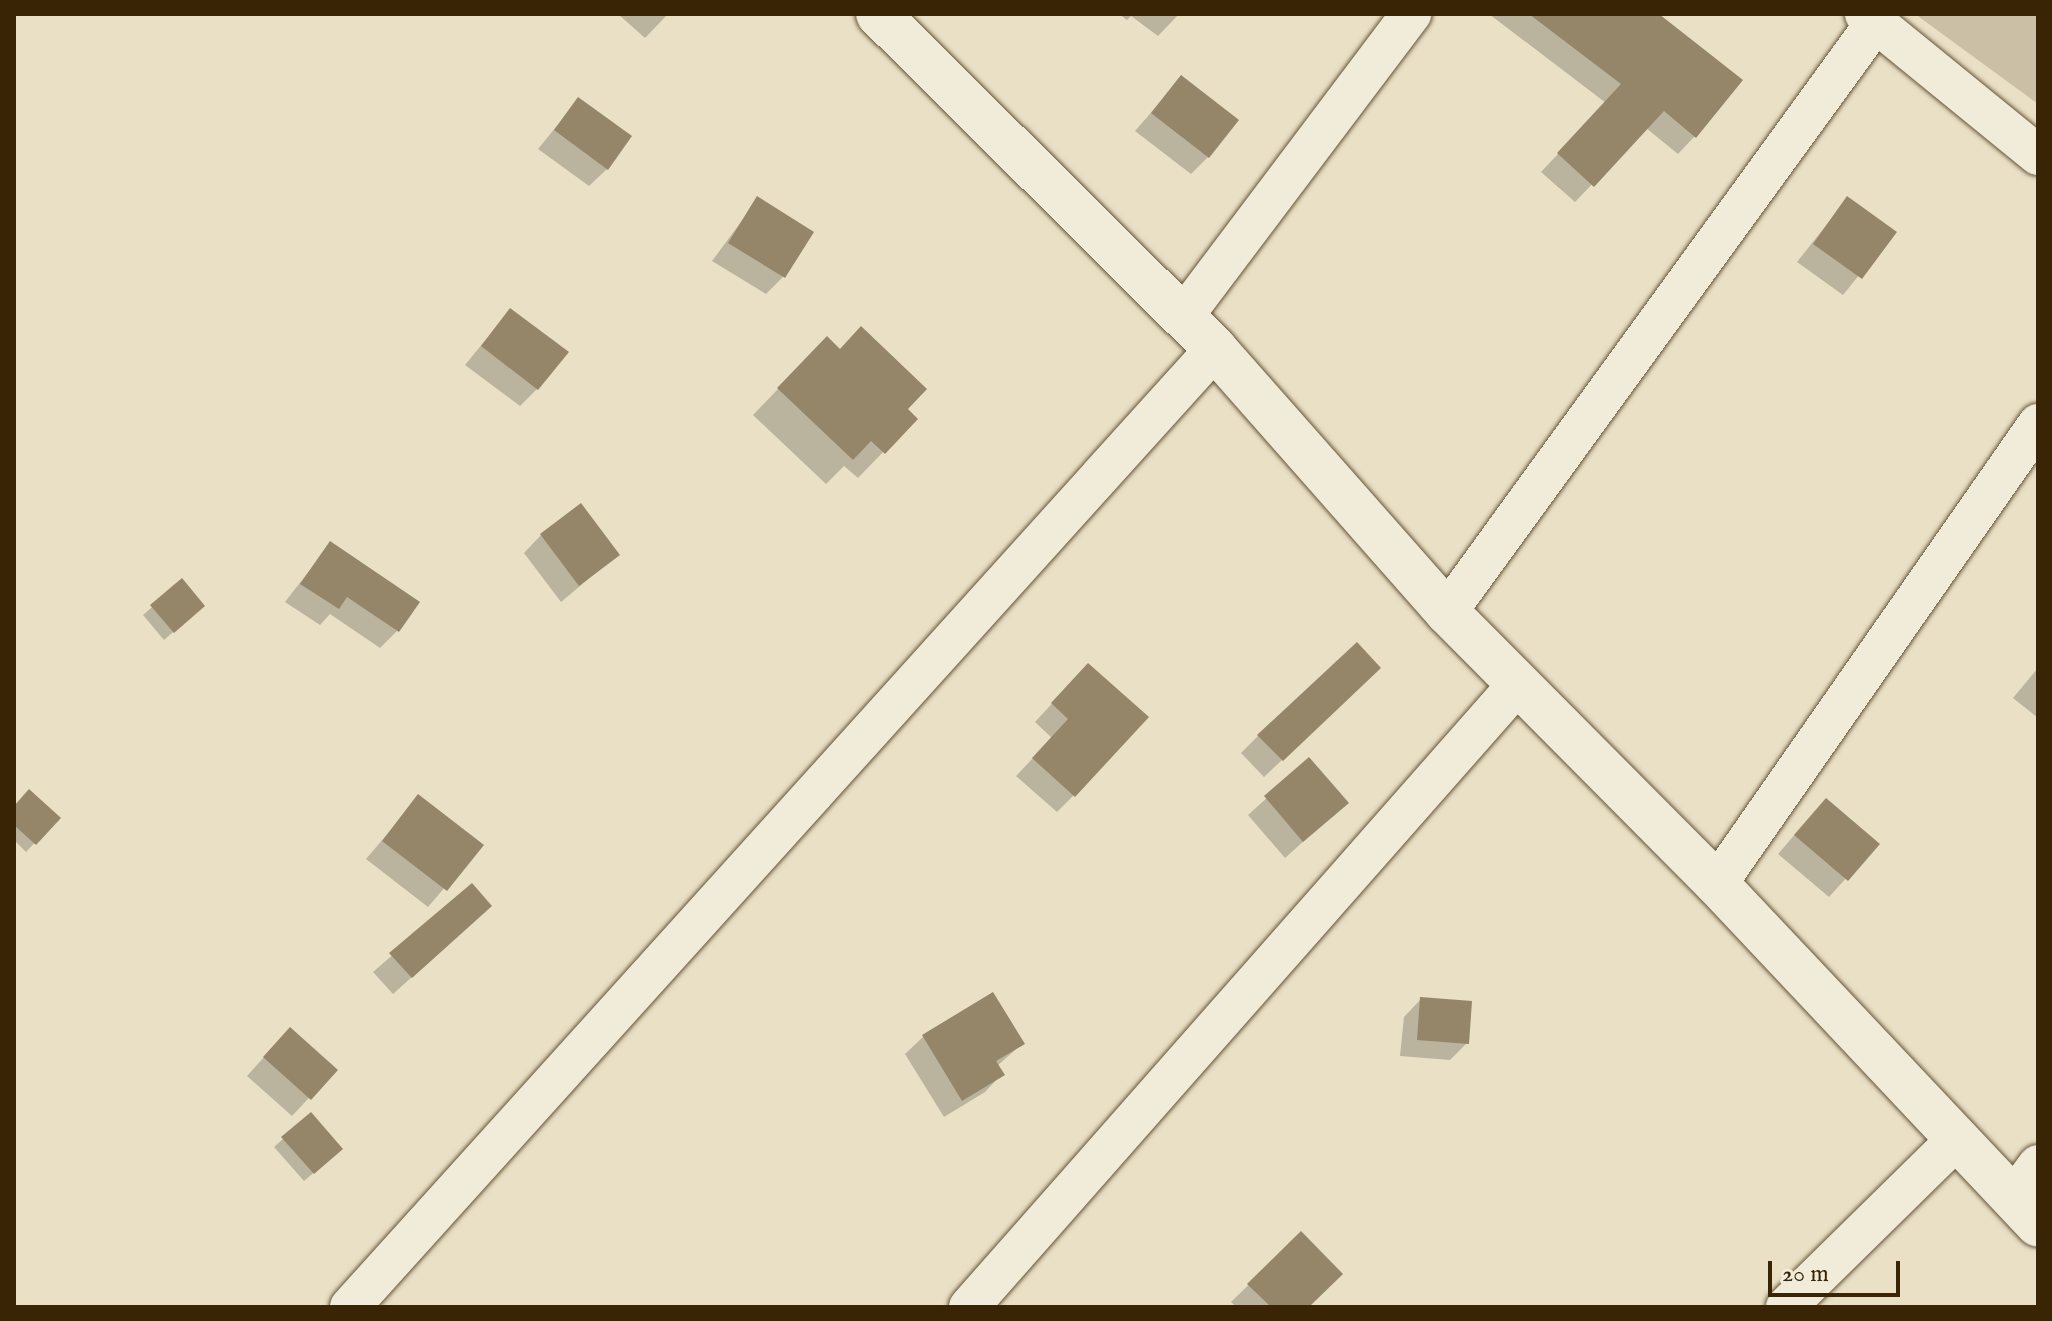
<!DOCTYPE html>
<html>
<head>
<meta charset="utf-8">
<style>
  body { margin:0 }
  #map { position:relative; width:2052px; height:1321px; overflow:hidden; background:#e9e0c6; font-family:"IM FELL English",serif }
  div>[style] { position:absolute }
  .green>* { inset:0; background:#cbc0a5 }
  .shadow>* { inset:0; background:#0003 }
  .building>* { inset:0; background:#958669 }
  .roads { filter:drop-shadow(0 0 2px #655335) drop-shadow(0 0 2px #655335) }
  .minor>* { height:40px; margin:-20px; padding:0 20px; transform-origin:20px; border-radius:20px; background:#f1ebda }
  .tertiary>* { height:44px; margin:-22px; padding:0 22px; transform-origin:22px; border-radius:22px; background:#f1ebda }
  span { translate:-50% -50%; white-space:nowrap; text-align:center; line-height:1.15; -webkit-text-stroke:8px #f1ebda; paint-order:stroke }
  .frame { position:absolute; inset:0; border:16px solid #392405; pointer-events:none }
  .scale { position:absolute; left:1768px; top:1261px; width:132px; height:36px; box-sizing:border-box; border:4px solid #392405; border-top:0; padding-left:10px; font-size:24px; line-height:28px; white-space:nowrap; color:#392405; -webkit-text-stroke:6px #f1ebda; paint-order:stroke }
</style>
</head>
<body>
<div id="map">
  <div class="green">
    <i style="clip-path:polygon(1915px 14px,2038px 14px,2038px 104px)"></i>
  </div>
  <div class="shadow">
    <i style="clip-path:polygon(618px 14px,668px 14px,645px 38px)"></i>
    <i style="clip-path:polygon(1119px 14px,1179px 14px,1158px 36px,1131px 16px,1127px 20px)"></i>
    <i style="clip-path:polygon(1489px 14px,1651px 14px,1695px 136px,1678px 154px,1646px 128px,1575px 202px,1541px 172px,1606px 103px)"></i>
    <i style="clip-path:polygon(1181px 78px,1208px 157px,1191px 174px,1135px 131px)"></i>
    <i style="clip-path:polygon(578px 100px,607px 169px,589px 186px,538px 149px)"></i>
    <i style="clip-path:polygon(758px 199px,783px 277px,766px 294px,712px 261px)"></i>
    <i style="clip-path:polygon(1847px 199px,1894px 232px,1843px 295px,1797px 262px)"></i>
    <i style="clip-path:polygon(510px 310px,537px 389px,520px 406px,465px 365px)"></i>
    <i style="clip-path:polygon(802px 364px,905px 409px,915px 419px,858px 478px,844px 466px,826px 484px,753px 415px)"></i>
    <i style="clip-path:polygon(541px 535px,617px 555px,561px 602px,524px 553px)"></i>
    <i style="clip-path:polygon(330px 544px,398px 630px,380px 648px,330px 614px,320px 625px,285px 602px)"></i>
    <i style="clip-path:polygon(182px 581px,194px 614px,164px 640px,143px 615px)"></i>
    <i style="clip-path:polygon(2038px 668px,2038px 718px,2013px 698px)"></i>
    <i style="clip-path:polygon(1071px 683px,1074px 795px,1057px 812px,1016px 776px,1052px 738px,1035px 722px)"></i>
    <i style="clip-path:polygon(1361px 685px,1264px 777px,1241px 753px,1258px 736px)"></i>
    <i style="clip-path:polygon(1309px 760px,1346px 803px,1285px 858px,1248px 815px)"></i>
    <i style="clip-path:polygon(419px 797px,481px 845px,428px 907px,366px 859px)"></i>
    <i style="clip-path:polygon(14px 808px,58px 818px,26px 852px,14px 840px)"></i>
    <i style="clip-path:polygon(1809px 818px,1877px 844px,1829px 897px,1778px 854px)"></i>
    <i style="clip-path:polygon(472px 886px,472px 923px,393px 994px,373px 972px)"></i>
    <i style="clip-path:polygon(993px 995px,1022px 1044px,997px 1066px,1002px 1074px,985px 1092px,944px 1117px,905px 1054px,923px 1037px)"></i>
    <i style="clip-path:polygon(1421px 999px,1467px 1043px,1450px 1060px,1400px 1056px,1404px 1017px)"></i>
    <i style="clip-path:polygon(273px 1047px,335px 1070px,292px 1116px,247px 1076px)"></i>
    <i style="clip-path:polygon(310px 1115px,332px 1157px,304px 1181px,274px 1147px)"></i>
    <i style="clip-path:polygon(1301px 1234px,1307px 1307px,1236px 1307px,1231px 1302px)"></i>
  </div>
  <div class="building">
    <i style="clip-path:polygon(1529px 14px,1659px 14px,1743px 80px,1696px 138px,1664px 111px,1594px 187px,1557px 153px,1621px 84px)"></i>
    <i style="clip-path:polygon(1181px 75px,1239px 120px,1209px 158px,1151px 113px)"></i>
    <i style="clip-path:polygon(578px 97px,632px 136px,608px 170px,554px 130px)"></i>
    <i style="clip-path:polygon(757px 196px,814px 232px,785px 278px,728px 243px)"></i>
    <i style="clip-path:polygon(1847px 196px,1897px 232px,1862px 279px,1813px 244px)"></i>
    <i style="clip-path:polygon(510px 308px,569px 352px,538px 390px,481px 346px)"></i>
    <i style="clip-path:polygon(861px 326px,927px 389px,908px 409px,918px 419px,885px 454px,871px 441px,853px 460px,777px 388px,827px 336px,840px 349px)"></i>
    <i style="clip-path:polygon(581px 503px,620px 555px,579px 586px,540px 534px)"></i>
    <i style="clip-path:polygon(330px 541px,420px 602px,399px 632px,347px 597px,339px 609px,300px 584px)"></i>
    <i style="clip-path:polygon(182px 578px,205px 606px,174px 633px,150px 605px)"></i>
    <i style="clip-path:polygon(1357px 642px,1381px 668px,1283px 761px,1257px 735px)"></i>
    <i style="clip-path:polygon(1088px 663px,1149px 717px,1075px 797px,1032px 758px,1068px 719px,1051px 703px)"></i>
    <i style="clip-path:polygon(1309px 757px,1349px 803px,1303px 842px,1264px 796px)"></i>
    <i style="clip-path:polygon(29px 789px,61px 818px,36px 845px,14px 825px,14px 806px)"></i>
    <i style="clip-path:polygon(418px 794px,484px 845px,447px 891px,382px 841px)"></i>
    <i style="clip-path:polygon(1826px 798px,1880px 844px,1848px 881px,1794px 835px)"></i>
    <i style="clip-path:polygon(472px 883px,492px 906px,412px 978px,389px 953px)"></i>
    <i style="clip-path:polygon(993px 992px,1025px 1044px,996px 1061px,1005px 1075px,962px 1101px,922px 1035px)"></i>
    <i style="clip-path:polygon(1420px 997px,1472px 1001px,1469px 1044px,1417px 1040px)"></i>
    <i style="clip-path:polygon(290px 1027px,338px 1070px,311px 1100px,263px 1057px)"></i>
    <i style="clip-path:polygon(311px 1112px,343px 1149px,314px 1174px,281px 1137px)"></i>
    <i style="clip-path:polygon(1301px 1231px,1343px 1274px,1309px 1307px,1271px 1307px,1247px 1284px)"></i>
  </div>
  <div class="roads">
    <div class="minor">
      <i style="left:1865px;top:14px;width:223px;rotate:39.2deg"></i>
      <i style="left:1182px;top:318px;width:381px;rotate:-53deg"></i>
      <i style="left:1447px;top:612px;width:729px;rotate:-53.98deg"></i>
      <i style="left:1717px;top:884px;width:561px;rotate:-55.09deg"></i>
      <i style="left:2013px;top:1199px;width:42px;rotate:-53.7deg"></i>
      <i style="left:350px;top:1307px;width:1291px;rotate:-47.92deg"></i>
      <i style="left:969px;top:1307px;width:832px;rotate:-48.61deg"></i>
      <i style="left:1786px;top:1307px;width:238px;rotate:-44.5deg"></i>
    </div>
    <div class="tertiary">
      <i style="left:878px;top:14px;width:475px;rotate:44.8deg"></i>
      <i style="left:1215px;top:349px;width:351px;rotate:48.6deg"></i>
      <i style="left:1447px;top:612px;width:383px;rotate:45.2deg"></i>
      <i style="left:1717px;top:884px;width:468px;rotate:46.7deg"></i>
    </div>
  </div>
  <div class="frame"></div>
  <div class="scale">20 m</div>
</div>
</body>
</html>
